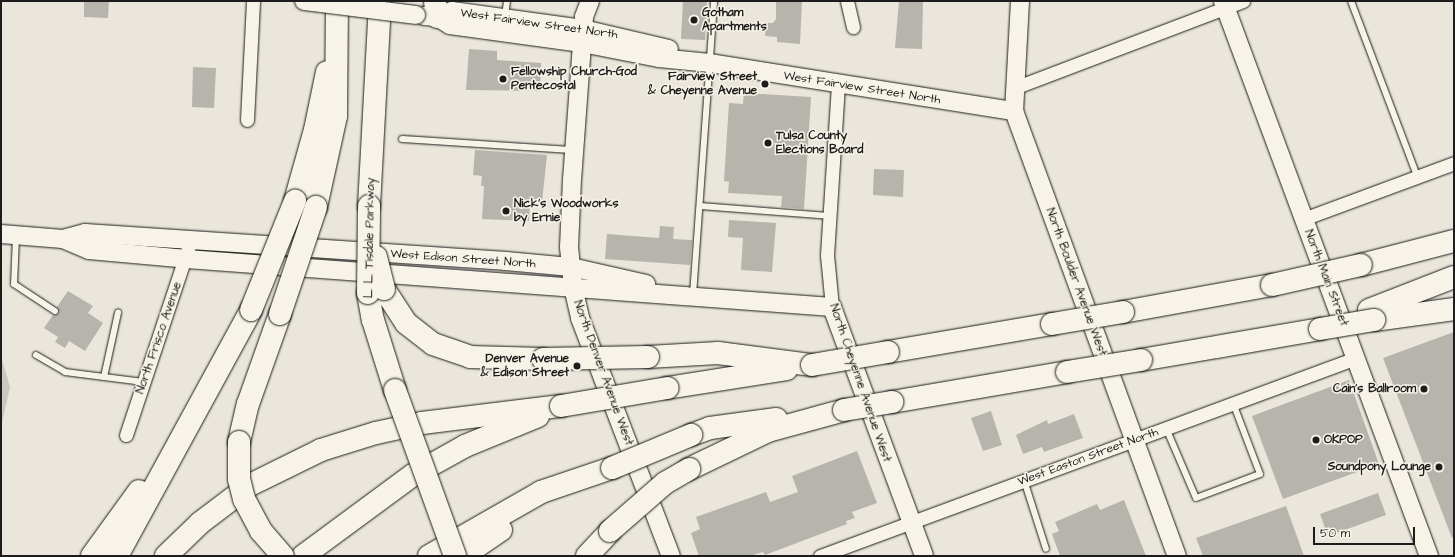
<!DOCTYPE html>
<html>
<head>
<meta charset="utf-8">
<style>
  body { margin:0 }
  #map { position:relative; width:1455px; height:557px; overflow:hidden; background:#eae6dc; font-family:"Architects Daughter",sans-serif }
  div>[style] { position:absolute }
  .green>* { inset:0; background:#ccc8c0 }
  .building>* { inset:0; background:#b6b4ac }
  .roads { filter:drop-shadow(0 0 1px #1c1c1c) drop-shadow(0 0 1px #1c1c1c) }
  .lane>* { height:6px; margin:-3px; padding:0 3px; transform-origin:3px; border-radius:3px; background:#f7f3e8 }
  .street>* { height:13px; margin:-6.5px; padding:0 6.5px; transform-origin:6.5px; border-radius:6.5px; background:#f7f3e8 }
  .secondary>* { height:18px; margin:-9px; padding:0 9px; transform-origin:9px; border-radius:9px; background:#f7f3e8 }
  .highway>* { height:22px; margin:-11px; padding:0 11px; transform-origin:11px; border-radius:11px; background:#f7f3e8 }
  .bridges { filter:drop-shadow(0 0 1px #1c1c1c) drop-shadow(0 0 1px #1c1c1c) }
  .secondary-bridge>* { height:18px; margin:-9px; padding:0 9px; transform-origin:9px; border-radius:9px; background:#f7f3e8 }
  .highway-bridge>* { height:22px; margin:-11px; padding:0 11px; transform-origin:11px; border-radius:11px; background:#f7f3e8 }
  .dots>* { width:11px; height:11px; translate:-50% -50%; box-sizing:border-box; border:2px solid #f7f3e8; border-radius:50% }
  span { translate:-50% -50%; white-space:nowrap; text-align:center; line-height:1.15; -webkit-text-stroke:3px #f7f3e8; paint-order:stroke }
  .poi-label { font-size:12px; color:#1c1c1c; font-weight:700 }
  .left { translate:0 -50%; text-align:left }
  .right { translate:-100% -50%; text-align:right }
  .street-label { font-size:12px; color:#1c1c1c }
  .frame { position:absolute; inset:0; border:2px solid #1c1c1c; pointer-events:none }
  .scale { position:absolute; left:1313px; top:527px; width:102px; height:18px; box-sizing:border-box; border:2px solid #1c1c1c; border-top:0; padding-left:5px; font-size:12px; line-height:14px; white-space:nowrap; color:#1c1c1c; -webkit-text-stroke:3px #f7f3e8; paint-order:stroke }
</style>
</head>
<body>
<div id="map">
  <div class="green">
    <i style="clip-path:polygon(1px 356px,10px 387px,1px 428px)"></i>
  </div>
  <div class="building">
    <i style="clip-path:polygon(84px 1px,109px 1px,108px 18px,84px 17px)"></i>
    <i style="clip-path:polygon(683px 1px,707px 1px,705px 40px,681px 39px)"></i>
    <i style="clip-path:polygon(776px 1px,802px 1px,800px 44px,777px 42px,777px 37px,765px 36px,766px 23px,773px 23px,776px 19px)"></i>
    <i style="clip-path:polygon(899px 1px,923px 1px,922px 49px,895px 48px)"></i>
    <i style="clip-path:polygon(469px 49px,497px 51px,497px 60px,541px 63px,540px 91px,466px 90px)"></i>
    <i style="clip-path:polygon(193px 67px,216px 68px,214px 108px,192px 107px)"></i>
    <i style="clip-path:polygon(744px 93px,811px 97px,804px 209px,781px 207px,782px 196px,728px 193px,729px 182px,724px 181px,729px 103px,743px 104px)"></i>
    <i style="clip-path:polygon(475px 150px,547px 155px,542px 202px,530px 201px,529px 221px,482px 219px,484px 186px,481px 186px,482px 176px,473px 175px)"></i>
    <i style="clip-path:polygon(874px 169px,904px 170px,903px 197px,873px 195px)"></i>
    <i style="clip-path:polygon(729px 220px,776px 223px,772px 272px,741px 270px,743px 238px,728px 237px)"></i>
    <i style="clip-path:polygon(660px 226px,674px 227px,673px 239px,692px 240px,690px 265px,605px 259px,607px 234px,659px 238px)"></i>
    <i style="clip-path:polygon(68px 291px,93px 306px,88px 313px,103px 323px,85px 351px,69px 341px,65px 348px,55px 342px,58px 337px,44px 328px,53px 315px,59px 313px,57px 307px)"></i>
    <i style="clip-path:polygon(1454px 332px,1454px 537px,1452px 538px,1383px 358px)"></i>
    <i style="clip-path:polygon(1349px 380px,1379px 464px,1283px 499px,1252px 416px)"></i>
    <i style="clip-path:polygon(991px 411px,1002px 445px,983px 451px,971px 418px)"></i>
    <i style="clip-path:polygon(1074px 414px,1083px 438px,1044px 452px,1042px 447px,1023px 454px,1016px 435px,1047px 420px,1048px 424px)"></i>
    <i style="clip-path:polygon(857px 451px,877px 503px,852px 512px,855px 518px,846px 521px,847px 524px,765px 555px,763px 552px,750px 556px,699px 556px,691px 533px,700px 529px,696px 517px,766px 492px,770px 502px,798px 492px,792px 476px)"></i>
    <i style="clip-path:polygon(1378px 493px,1386px 515px,1328px 536px,1320px 514px)"></i>
    <i style="clip-path:polygon(1124px 500px,1146px 556px,1060px 556px,1052px 534px,1059px 531px,1055px 522px,1097px 504px,1100px 510px)"></i>
    <i style="clip-path:polygon(1286px 506px,1304px 556px,1203px 556px,1196px 538px)"></i>
  </div>
  <div class="roads">
    <div class="lane">
      <i style="left:1351px;top:1px;width:187px;rotate:69.3deg"></i>
      <i style="left:505px;top:17px;width:16px;rotate:-83deg"></i>
      <i style="left:402px;top:139px;width:170px;rotate:3.7deg"></i>
      <i style="left:700px;top:206px;width:129px;rotate:4.4deg"></i>
      <i style="left:16px;top:237px;width:47px;rotate:92.4deg"></i>
      <i style="left:14px;top:284px;width:49px;rotate:33.4deg"></i>
      <i style="left:693px;top:295px;width:295px;rotate:-85.9deg"></i>
      <i style="left:36px;top:355px;width:34px;rotate:30deg"></i>
      <i style="left:65px;top:372px;width:79px;rotate:7.3deg"></i>
      <i style="left:104px;top:377px;width:66px;rotate:-77.7deg"></i>
      <i style="left:1166px;top:428px;width:76px;rotate:66.8deg"></i>
      <i style="left:1196px;top:498px;width:68px;rotate:-20.6deg"></i>
      <i style="left:1260px;top:474px;width:76px;rotate:-110.8deg"></i>
      <i style="left:1024px;top:480px;width:72px;rotate:72.3deg"></i>
    </div>
    <div class="street">
      <i style="left:847px;top:1px;width:27px;rotate:77deg"></i>
      <i style="left:1014px;top:88px;width:245px;rotate:-20.8deg"></i>
      <i style="left:247px;top:120px;width:119px;rotate:-87.1deg"></i>
      <i style="left:1303px;top:219px;width:161px;rotate:-20.3deg"></i>
      <i style="left:832px;top:307px;width:52px;rotate:-95.5deg"></i>
      <i style="left:827px;top:255px;width:171px;rotate:-86.3deg"></i>
      <i style="left:126px;top:435px;width:206px;rotate:-71.6deg"></i>
      <i style="left:820px;top:556px;width:571px;rotate:-20.27deg"></i>
    </div>
    <div class="secondary">
      <i style="left:590px;top:1px;width:17px;rotate:111deg"></i>
      <i style="left:584px;top:17px;width:162px;rotate:94.2deg"></i>
      <i style="left:572px;top:179px;width:68px;rotate:92.5deg"></i>
      <i style="left:569px;top:247px;width:40px;rotate:84.3deg"></i>
      <i style="left:573px;top:287px;width:32px;rotate:77deg"></i>
      <i style="left:580px;top:318px;width:255px;rotate:69.1deg"></i>
      <i style="left:1020px;top:1px;width:110px;rotate:93.1deg"></i>
      <i style="left:1014px;top:111px;width:474px;rotate:69.9deg"></i>
      <i style="left:1223px;top:1px;width:592px;rotate:69.64deg"></i>
      <i style="left:424px;top:16px;width:13px;rotate:4deg"></i>
      <i style="left:437px;top:17px;width:15px;rotate:32deg"></i>
      <i style="left:450px;top:25px;width:133px;rotate:7.8deg"></i>
      <i style="left:582px;top:43px;width:78px;rotate:11deg"></i>
      <i style="left:659px;top:58px;width:51px;rotate:5.6deg"></i>
      <i style="left:710px;top:63px;width:308px;rotate:9deg"></i>
      <i style="left:437px;top:17px;width:16px;rotate:-22deg"></i>
      <i style="left:452px;top:11px;width:132px;rotate:7.8deg"></i>
      <i style="left:583px;top:29px;width:88px;rotate:13.1deg"></i>
      <i style="left:1px;top:234px;width:62px;rotate:4.6deg"></i>
      <i style="left:63px;top:239px;width:23px;rotate:-15deg"></i>
      <i style="left:85px;top:233px;width:422px;rotate:3.8deg"></i>
      <i style="left:506px;top:261px;width:65px;rotate:5.3deg"></i>
      <i style="left:571px;top:267px;width:77px;rotate:12.8deg"></i>
      <i style="left:63px;top:239px;width:28px;rotate:23deg"></i>
      <i style="left:89px;top:250px;width:98px;rotate:5.2deg"></i>
      <i style="left:187px;top:259px;width:647px;rotate:4.26deg"></i>
      <i style="left:832px;top:307px;width:265px;rotate:69.7deg"></i>
    </div>
    <div class="highway">
      <i style="left:435px;top:1px;width:16px;rotate:83deg"></i>
      <i style="left:295px;top:201px;width:74px;rotate:-74.3deg"></i>
      <i style="left:315px;top:130px;width:59px;rotate:-78.3deg"></i>
      <i style="left:369px;top:206px;width:205px;rotate:-86.9deg"></i>
      <i style="left:316px;top:207px;width:93px;rotate:-77.6deg"></i>
      <i style="left:336px;top:116px;width:115px;rotate:-89.5deg"></i>
      <i style="left:1361px;top:265px;width:96px;rotate:-14.5deg"></i>
      <i style="left:384px;top:289px;width:40px;rotate:57.1deg"></i>
      <i style="left:406px;top:323px;width:34px;rotate:38deg"></i>
      <i style="left:433px;top:344px;width:39px;rotate:19deg"></i>
      <i style="left:470px;top:357px;width:73px;rotate:1.6deg"></i>
      <i style="left:368px;top:293px;width:27px;rotate:80deg"></i>
      <i style="left:373px;top:320px;width:73px;rotate:72.6deg"></i>
      <i style="left:1369px;top:310px;width:91px;rotate:-21.2deg"></i>
      <i style="left:1123px;top:312px;width:151px;rotate:-10.3deg"></i>
      <i style="left:1374px;top:320px;width:81px;rotate:-7.8deg"></i>
      <i style="left:888px;top:352px;width:166px;rotate:-9.7deg"></i>
      <i style="left:648px;top:357px;width:70px;rotate:-3.3deg"></i>
      <i style="left:718px;top:353px;width:95px;rotate:7.3deg"></i>
      <i style="left:1141px;top:360px;width:182px;rotate:-9.8deg"></i>
      <i style="left:667px;top:388px;width:121px;rotate:-9deg"></i>
      <i style="left:892px;top:402px;width:178px;rotate:-9.7deg"></i>
      <i style="left:691px;top:435px;width:20px;rotate:-20deg"></i>
      <i style="left:710px;top:428px;width:67px;rotate:-7.8deg"></i>
      <i style="left:239px;top:442px;width:39px;rotate:-77deg"></i>
      <i style="left:248px;top:404px;width:96px;rotate:-70.4deg"></i>
      <i style="left:689px;top:469px;width:88px;rotate:-25.7deg"></i>
      <i style="left:768px;top:431px;width:79px;rotate:-15.4deg"></i>
      <i style="left:92px;top:556px;width:80px;rotate:-54.1deg"></i>
      <i style="left:117px;top:556px;width:280px;rotate:-61.4deg"></i>
      <i style="left:166px;top:556px;width:47px;rotate:-44.1deg"></i>
      <i style="left:200px;top:523px;width:63px;rotate:-37.2deg"></i>
      <i style="left:250px;top:485px;width:79px;rotate:-26.2deg"></i>
      <i style="left:321px;top:450px;width:58px;rotate:-17.2deg"></i>
      <i style="left:376px;top:433px;width:47px;rotate:-12.3deg"></i>
      <i style="left:422px;top:423px;width:140px;rotate:-7deg"></i>
      <i style="left:303px;top:556px;width:137px;rotate:-36.4deg"></i>
      <i style="left:413px;top:475px;width:60px;rotate:-29.1deg"></i>
      <i style="left:465px;top:446px;width:79px;rotate:-22.3deg"></i>
      <i style="left:429px;top:556px;width:129px;rotate:-29.7deg"></i>
      <i style="left:541px;top:492px;width:75px;rotate:-18.7deg"></i>
      <i style="left:463px;top:556px;width:46px;rotate:-34.4deg"></i>
      <i style="left:587px;top:556px;width:34px;rotate:-47deg"></i>
    </div>
  </div>
  <div class="bridges">
    <div class="secondary-bridge">
      <i style="left:304px;top:1px;width:113px;rotate:7.1deg"></i>
    </div>
    <div class="highway-bridge">
      <i style="left:376px;top:257px;width:33px;rotate:76deg"></i>
      <i style="left:1272px;top:285px;width:91px;rotate:-12.7deg"></i>
      <i style="left:368px;top:293px;width:87px;rotate:-89.3deg"></i>
      <i style="left:251px;top:310px;width:118px;rotate:-68deg"></i>
      <i style="left:280px;top:314px;width:113px;rotate:-71.4deg"></i>
      <i style="left:1052px;top:324px;width:72px;rotate:-9.6deg"></i>
      <i style="left:1320px;top:329px;width:55px;rotate:-9.5deg"></i>
      <i style="left:543px;top:359px;width:105px;rotate:-1.1deg"></i>
      <i style="left:812px;top:365px;width:77px;rotate:-9.7deg"></i>
      <i style="left:1067px;top:372px;width:75px;rotate:-9.2deg"></i>
      <i style="left:395px;top:390px;width:177px;rotate:70.1deg"></i>
      <i style="left:561px;top:406px;width:108px;rotate:-9.6deg"></i>
      <i style="left:844px;top:410px;width:49px;rotate:-9.5deg"></i>
      <i style="left:239px;top:442px;width:37px;rotate:90deg"></i>
      <i style="left:239px;top:479px;width:21px;rotate:76deg"></i>
      <i style="left:244px;top:499px;width:36px;rotate:62deg"></i>
      <i style="left:261px;top:531px;width:33px;rotate:49deg"></i>
      <i style="left:612px;top:468px;width:86px;rotate:-22.7deg"></i>
      <i style="left:610px;top:531px;width:73px;rotate:-41.1deg"></i>
      <i style="left:665px;top:483px;width:28px;rotate:-30deg"></i>
    </div>
  </div>
  <div class="dots">
    <i style="left:694px;top:20px;background:#1c1c1c"></i>
    <i style="left:503px;top:79px;background:#1c1c1c"></i>
    <i style="left:765px;top:84px;background:#1c1c1c"></i>
    <i style="left:768px;top:143px;background:#1c1c1c"></i>
    <i style="left:506px;top:211px;background:#1c1c1c"></i>
    <i style="left:577px;top:366px;background:#1c1c1c"></i>
    <i style="left:1424px;top:389px;background:#1c1c1c"></i>
    <i style="left:1316px;top:440px;background:#1c1c1c"></i>
    <i style="left:1439px;top:467px;background:#1c1c1c"></i>
  </div>
  <div class="poi-label">
    <span class="left" style="left:702px;top:20px">Gotham<br>Apartments</span>
    <span class="left" style="left:511px;top:79px">Fellowship Church-God<br>Pentecostal</span>
    <span class="right" style="left:757px;top:84px">Fairview Street<br>&amp; Cheyenne Avenue</span>
    <span class="left" style="left:776px;top:143px">Tulsa County<br>Elections Board</span>
    <span class="left" style="left:514px;top:211px">Nick's Woodworks<br>by Ernie</span>
    <span class="right" style="left:569px;top:366px">Denver Avenue<br>&amp; Edison Street</span>
    <span class="right" style="left:1416px;top:389px">Cain's Ballroom</span>
    <span class="left" style="left:1324px;top:440px">OKPOP</span>
    <span class="right" style="left:1431px;top:467px">Soundpony Lounge</span>
  </div>
  <div class="street-label">
    <span style="left:539px;top:24px;rotate:8deg">West Fairview Street North</span>
    <span style="left:862px;top:88px;rotate:9deg">West Fairview Street North</span>
    <span style="left:370px;top:238px;rotate:-89deg">L. L. Tisdale Parkway</span>
    <span style="left:463px;top:259px;rotate:4deg">West Edison Street North</span>
    <span style="left:1326px;top:278px;rotate:69deg">North Main Street</span>
    <span style="left:1076px;top:282px;rotate:70deg">North Boulder Avenue West</span>
    <span style="left:159px;top:338px;rotate:-71deg">North Frisco Avenue</span>
    <span style="left:603px;top:373px;rotate:70deg">North Denver Avenue West</span>
    <span style="left:860px;top:383px;rotate:71deg">North Cheyenne Avenue West</span>
    <span style="left:1088px;top:457px;rotate:-20deg">West Easton Street North</span>
  </div>
  <div class="frame"></div>
  <div class="scale">50 m</div>
</div>
</body>
</html>
